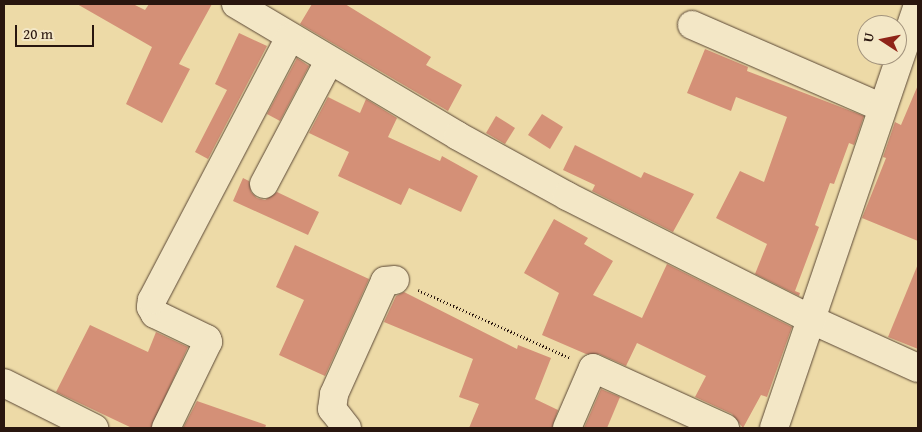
<!DOCTYPE html>
<html>
<head>
<meta charset="utf-8">
<style>
  body { margin:0 }
  #map { position:relative; width:922px; height:432px; overflow:hidden; background:#eddaa7; font-family:"Gentium Book Plus",serif }
  div>[style] { position:absolute }
  .building>* { inset:0; background:#d49077 }
  .path>* { height:3px; margin-top:-1.5px; transform-origin:0; background:repeating-linear-gradient(90deg,#29160f 0 1px,transparent 0 3.5px) }
  .roads { filter:drop-shadow(0 0 1px #5a4735) drop-shadow(0 0 1px #5a4735) }
  .minor>* { height:28px; margin:-14px; padding:0 14px; transform-origin:14px; border-radius:14px; background:#f3e7c6 }
  span { translate:-50% -50%; white-space:nowrap; text-align:center; line-height:1.15; -webkit-text-stroke:4.5px #f3e7c6; paint-order:stroke }
  .frame { position:absolute; inset:0; border:5px solid #29160f; pointer-events:none }
  .north { position:absolute; left:857px; top:15px; width:50px; height:50px; box-sizing:border-box; background:#f3e7c6; border:1px solid #a2937d; border-radius:50%; rotate:281deg; font-size:14px; font-weight:700; line-height:20px; text-align:center; color:#29160f }
  .north::after { content:''; display:block; margin:auto; width:18px; height:22px; background:#8f2418; clip-path:polygon(50% 0,100% 100%,50% 72%,0 100%) }
  .scale { position:absolute; left:15px; top:25px; width:79px; height:22px; box-sizing:border-box; border:2px solid #29160f; border-top:0; padding-left:6px; font-size:15px; line-height:18px; white-space:nowrap; color:#29160f; -webkit-text-stroke:4px #f3e7c6; paint-order:stroke }
</style>
</head>
<body>
<div id="map">
  <div class="building">
    <i style="clip-path:polygon(77px 4px,133px 4px,145px 10px,149px 4px,212px 4px,179px 64px,190px 69px,162px 123px,126px 104px,152px 47px)"></i>
    <i style="clip-path:polygon(312px 4px,345px 4px,431px 57px,426px 65px,462px 85px,448px 111px,300px 24px)"></i>
    <i style="clip-path:polygon(239px 33px,267px 46px,208px 159px,195px 152px,227px 90px,215px 84px)"></i>
    <i style="clip-path:polygon(705px 49px,748px 67px,747px 71px,864px 116px,854px 145px,849px 143px,834px 184px,830px 183px,815px 225px,819px 227px,795px 291px,800px 293px,799px 296px,755px 274px,767px 244px,716px 218px,740px 171px,764px 182px,787px 117px,736px 97px,731px 111px,687px 93px)"></i>
    <i style="clip-path:polygon(297px 58px,309px 66px,280px 121px,267px 114px)"></i>
    <i style="clip-path:polygon(918px 85px,918px 241px,862px 218px,886px 158px,883px 157px,895px 122px,901px 125px)"></i>
    <i style="clip-path:polygon(328px 97px,360px 113px,366px 99px,397px 118px,388px 137px,440px 161px,442px 156px,478px 176px,461px 212px,409px 188px,401px 205px,338px 176px,349px 152px,309px 133px)"></i>
    <i style="clip-path:polygon(542px 114px,563px 127px,550px 149px,528px 135px)"></i>
    <i style="clip-path:polygon(496px 116px,515px 128px,505px 144px,486px 133px)"></i>
    <i style="clip-path:polygon(575px 145px,641px 178px,644px 172px,694px 194px,673px 232px,592px 191px,595px 185px,563px 170px)"></i>
    <i style="clip-path:polygon(243px 178px,249px 181px,251px 192px,257px 198px,265px 200px,277px 192px,319px 212px,308px 235px,233px 201px)"></i>
    <i style="clip-path:polygon(554px 219px,588px 238px,584px 244px,613px 261px,593px 295px,642px 318px,667px 264px,792px 327px,767px 397px,761px 395px,743px 428px,732px 414px,695px 397px,706px 376px,637px 343px,626px 366px,599px 354px,586px 354px,542px 335px,559px 293px,524px 273px)"></i>
    <i style="clip-path:polygon(295px 245px,369px 279px,325px 376px,279px 355px,304px 300px,276px 287px)"></i>
    <i style="clip-path:polygon(918px 264px,918px 349px,888px 337px)"></i>
    <i style="clip-path:polygon(404px 292px,517px 349px,518px 345px,551px 358px,535px 399px,558px 410px,552px 428px,469px 428px,479px 404px,459px 397px,473px 359px,384px 322px,396px 296px)"></i>
    <i style="clip-path:polygon(90px 325px,148px 352px,156px 332px,188px 347px,151px 428px,132px 428px,56px 392px)"></i>
    <i style="clip-path:polygon(601px 389px,620px 397px,607px 428px,584px 428px)"></i>
    <i style="clip-path:polygon(197px 401px,266px 425px,265px 428px,183px 428px)"></i>
  </div>
  <div class="path">
    <i style="left:418px;top:290px;width:167px;rotate:24.1deg"></i>
  </div>
  <div class="roads">
    <div class="minor">
      <i style="left:236px;top:4px;width:258px;rotate:30.7deg"></i>
      <i style="left:458px;top:136px;width:124px;rotate:28.8deg"></i>
      <i style="left:567px;top:196px;width:275px;rotate:26.8deg"></i>
      <i style="left:812px;top:320px;width:116px;rotate:24.4deg"></i>
      <i style="left:692px;top:25px;width:206px;rotate:23.5deg"></i>
      <i style="left:264px;top:184px;width:139px;rotate:-62.1deg"></i>
      <i style="left:4px;top:383px;width:101px;rotate:26.6deg"></i>
      <i style="left:166px;top:428px;width:96px;rotate:-64deg"></i>
      <i style="left:208px;top:342px;width:3px;rotate:-108deg"></i>
      <i style="left:207px;top:339px;width:58px;rotate:-154.3deg"></i>
      <i style="left:155px;top:314px;width:8px;rotate:-120deg"></i>
      <i style="left:151px;top:307px;width:7px;rotate:-82deg"></i>
      <i style="left:152px;top:300px;width:297px;rotate:-62.3deg"></i>
      <i style="left:347px;top:428px;width:24px;rotate:-128deg"></i>
      <i style="left:332px;top:409px;width:15px;rotate:-82deg"></i>
      <i style="left:334px;top:394px;width:124px;rotate:-65.7deg"></i>
      <i style="left:385px;top:281px;width:10px;rotate:-6deg"></i>
      <i style="left:567px;top:428px;width:65px;rotate:-66.6deg"></i>
      <i style="left:593px;top:368px;width:145px;rotate:24.4deg"></i>
      <i style="left:774px;top:428px;width:447px;rotate:-71.2deg"></i>
    </div>
  </div>
  <div class="frame"></div>
  <div class="north">U</div>
  <div class="scale">20 m</div>
</div>
</body>
</html>
